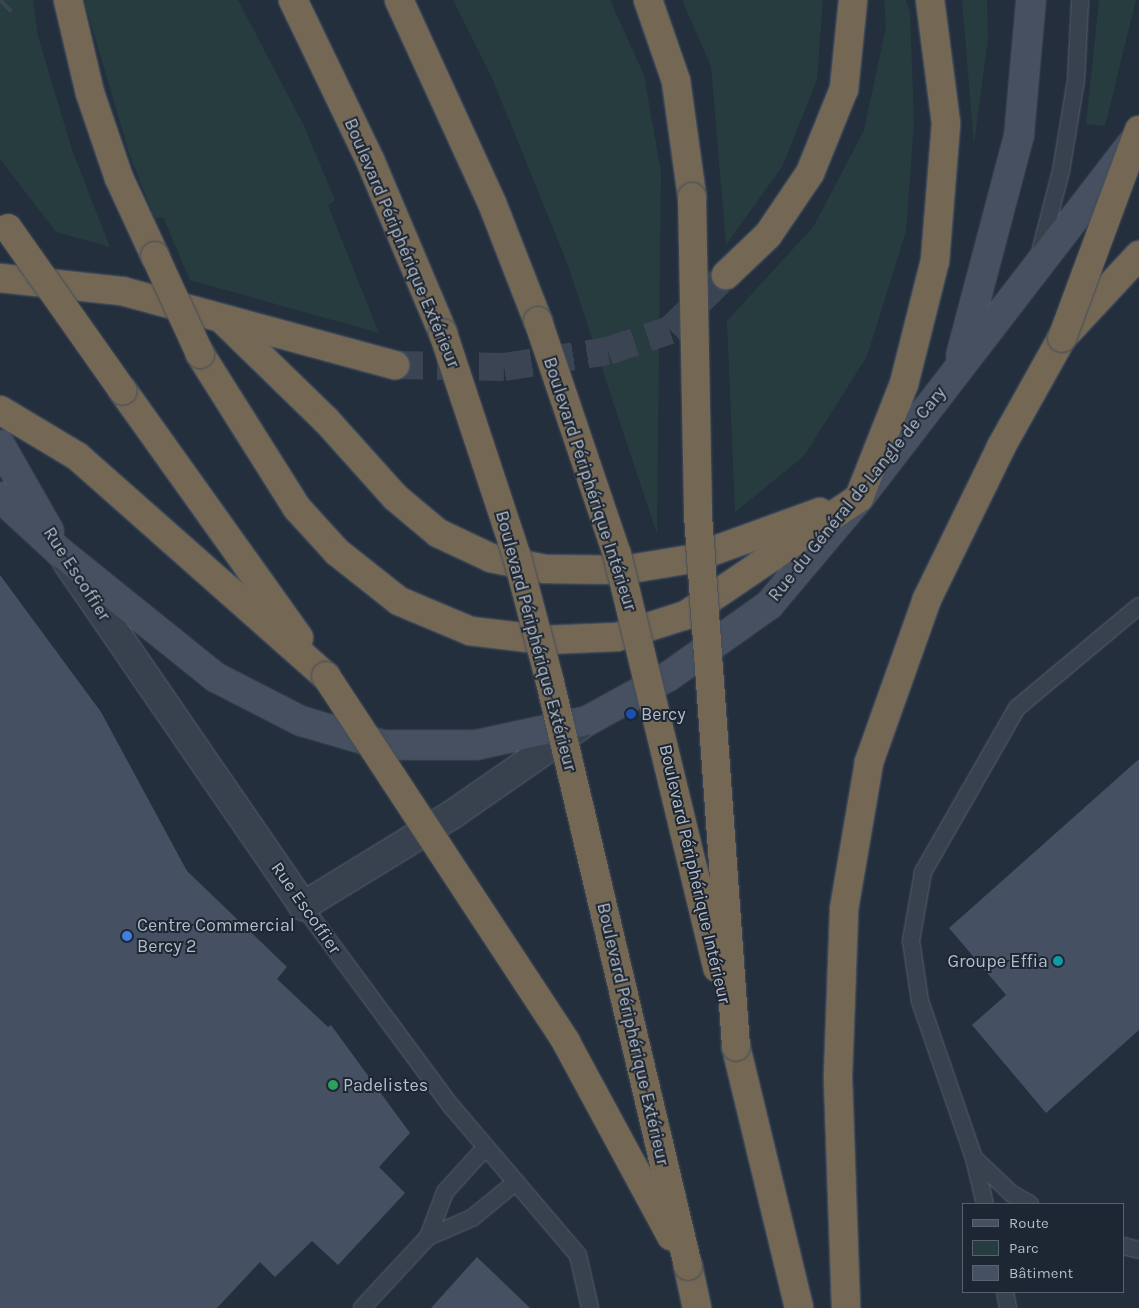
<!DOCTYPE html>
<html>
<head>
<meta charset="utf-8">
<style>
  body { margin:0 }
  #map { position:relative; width:1139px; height:1308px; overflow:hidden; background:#242f3e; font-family:Karla,sans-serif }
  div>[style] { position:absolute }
  .green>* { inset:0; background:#263c3f }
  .building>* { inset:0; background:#455162 }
  .highway-tunnel>* { height:28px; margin-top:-14px; transform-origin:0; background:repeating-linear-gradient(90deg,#3a4453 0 28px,transparent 0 42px) }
  .roads { filter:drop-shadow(0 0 1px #565f6c) drop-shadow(0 0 1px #565f6c) }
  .lane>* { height:16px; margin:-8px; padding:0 8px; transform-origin:8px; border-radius:8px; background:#38414e }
  .street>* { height:28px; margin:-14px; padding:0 14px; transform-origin:14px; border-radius:14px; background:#38414e }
  .secondary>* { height:28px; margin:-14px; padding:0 14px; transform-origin:14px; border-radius:14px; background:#465061 }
  .highway>* { height:28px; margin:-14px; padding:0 14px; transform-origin:14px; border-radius:14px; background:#746855 }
  .bridges { filter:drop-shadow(0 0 1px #434c59) drop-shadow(0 0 1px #434c59) }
  .highway-bridge>* { height:28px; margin:-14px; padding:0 14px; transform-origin:14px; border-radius:14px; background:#746855 }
  .dots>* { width:14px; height:14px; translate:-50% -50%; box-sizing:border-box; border:2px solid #1d2633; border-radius:50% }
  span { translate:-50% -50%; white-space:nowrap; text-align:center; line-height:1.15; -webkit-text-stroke:4px #1d2633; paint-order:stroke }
  .street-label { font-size:18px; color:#b4bcc9 }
  .poi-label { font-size:18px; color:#b4bcc9 }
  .left { translate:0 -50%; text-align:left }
  .right { translate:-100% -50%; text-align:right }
  .legend { position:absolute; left:962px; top:1203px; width:162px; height:90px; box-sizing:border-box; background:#1d2633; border:1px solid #59626f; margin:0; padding:6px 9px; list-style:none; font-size:15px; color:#b4bcc9 }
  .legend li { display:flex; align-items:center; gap:10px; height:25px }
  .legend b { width:25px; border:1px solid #59626f }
</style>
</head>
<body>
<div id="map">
  <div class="green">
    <i style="clip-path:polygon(0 0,33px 0,38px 36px,72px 150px,110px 247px,56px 232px,0 159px)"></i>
    <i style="clip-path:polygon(84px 0,238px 0,303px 124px,335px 200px,328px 205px,379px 333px,190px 280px,163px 217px,155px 219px,129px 153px)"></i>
    <i style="clip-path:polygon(453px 0,610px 0,644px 75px,661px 172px,657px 534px,566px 260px,492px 78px)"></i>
    <i style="clip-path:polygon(682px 0,823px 0,817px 80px,782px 167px,726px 245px,711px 66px)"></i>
    <i style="clip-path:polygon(884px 0,906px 0,910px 12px,914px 124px,906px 231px,867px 356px,804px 456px,735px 512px,727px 321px,814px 226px,864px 130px,886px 27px)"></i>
    <i style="clip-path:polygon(962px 0,987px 0,988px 39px,974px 144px)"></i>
    <i style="clip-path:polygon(1099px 0,1136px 0,1105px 126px,1086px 124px)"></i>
  </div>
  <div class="building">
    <i style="clip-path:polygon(0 575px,101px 712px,187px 871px,287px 967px,277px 979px,328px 1027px,331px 1025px,410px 1133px,379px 1167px,405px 1193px,338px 1265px,312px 1241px,275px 1277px,260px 1262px,217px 1308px,0 1308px)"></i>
    <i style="clip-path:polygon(1139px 759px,1139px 1030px,1046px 1113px,972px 1025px,1006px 995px,949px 928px)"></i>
    <i style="clip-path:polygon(477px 1257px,530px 1308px,431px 1308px)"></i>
  </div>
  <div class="highway-tunnel">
    <i style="left:0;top:3px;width:4px;rotate:-45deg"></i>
    <i style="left:395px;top:365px;width:109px;rotate:1.1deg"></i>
    <i style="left:504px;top:367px;width:105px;rotate:-8.7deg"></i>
    <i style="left:608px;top:351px;width:65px;rotate:-18.7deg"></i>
    <i style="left:670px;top:330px;width:78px;rotate:-44.5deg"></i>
  </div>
  <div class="roads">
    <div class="lane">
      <i style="left:1039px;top:256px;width:88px;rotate:-75.5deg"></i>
      <i style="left:1061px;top:171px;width:92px;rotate:-80.6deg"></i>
      <i style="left:1076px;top:80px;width:80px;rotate:-87.1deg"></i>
      <i style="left:303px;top:906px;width:250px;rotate:53.5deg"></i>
      <i style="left:452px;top:1107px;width:194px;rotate:49.6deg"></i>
      <i style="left:578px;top:1255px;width:54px;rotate:77.2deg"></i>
      <i style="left:974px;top:1158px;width:47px;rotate:76.6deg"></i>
      <i style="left:1030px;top:1204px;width:21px;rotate:-151deg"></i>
      <i style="left:1012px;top:1194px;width:52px;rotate:-136.5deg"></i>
      <i style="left:974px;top:1158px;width:166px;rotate:-109deg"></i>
      <i style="left:920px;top:1001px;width:61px;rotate:-98.5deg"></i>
      <i style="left:911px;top:941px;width:70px;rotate:-80.1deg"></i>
      <i style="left:923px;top:872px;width:189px;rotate:-60.2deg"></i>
      <i style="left:1017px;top:708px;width:159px;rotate:-39.9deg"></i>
      <i style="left:428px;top:1237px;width:48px;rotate:-23.4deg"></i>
      <i style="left:472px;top:1218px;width:57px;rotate:-39.3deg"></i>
      <i style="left:1123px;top:1246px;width:16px;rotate:14deg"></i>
      <i style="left:1005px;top:1292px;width:16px;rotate:79deg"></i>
      <i style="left:362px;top:1308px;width:97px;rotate:-47.1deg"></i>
      <i style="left:428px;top:1237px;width:48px;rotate:-69.3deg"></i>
      <i style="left:445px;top:1192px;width:61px;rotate:-47.7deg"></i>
    </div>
    <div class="street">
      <i style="left:67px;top:562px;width:417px;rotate:55.5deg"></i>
      <i style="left:303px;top:906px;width:176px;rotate:-31.5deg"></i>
      <i style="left:453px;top:814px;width:156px;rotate:-34.8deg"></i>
    </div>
    <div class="secondary">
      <i style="left:961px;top:355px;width:228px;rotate:-75.2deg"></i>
      <i style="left:1019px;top:135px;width:136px;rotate:-84.9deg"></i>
      <i style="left:0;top:445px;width:99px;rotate:60.3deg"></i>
      <i style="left:0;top:497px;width:83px;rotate:42.6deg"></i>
      <i style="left:61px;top:553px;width:198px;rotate:38.8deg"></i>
      <i style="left:215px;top:677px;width:97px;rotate:27.1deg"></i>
      <i style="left:301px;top:721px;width:85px;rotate:16.3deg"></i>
      <i style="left:383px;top:745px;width:93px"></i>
      <i style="left:476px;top:745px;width:114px;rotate:-12.2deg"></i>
      <i style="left:587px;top:721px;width:94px;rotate:-28.8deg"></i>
      <i style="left:669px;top:676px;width:123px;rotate:-35.4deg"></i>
      <i style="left:769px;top:605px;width:140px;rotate:-49.9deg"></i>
      <i style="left:859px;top:498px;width:446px;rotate:-52.4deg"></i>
    </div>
    <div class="highway">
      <i style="left:68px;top:0;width:96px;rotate:76.7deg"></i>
      <i style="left:90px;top:93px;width:90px;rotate:71.2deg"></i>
      <i style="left:119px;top:178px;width:86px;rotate:65.2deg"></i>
      <i style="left:293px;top:0;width:178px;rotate:64.3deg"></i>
      <i style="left:370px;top:160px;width:188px;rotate:67.1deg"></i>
      <i style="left:399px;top:0;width:223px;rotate:65.4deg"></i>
      <i style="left:492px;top:203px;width:127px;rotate:68.7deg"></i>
      <i style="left:648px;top:0;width:86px;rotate:70.9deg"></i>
      <i style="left:676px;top:81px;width:117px;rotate:82.1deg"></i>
      <i style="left:726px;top:275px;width:58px;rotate:-43.6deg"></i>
      <i style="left:768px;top:235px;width:75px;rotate:-55.9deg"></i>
      <i style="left:810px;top:173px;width:91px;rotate:-68deg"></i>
      <i style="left:844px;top:89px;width:89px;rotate:-84.2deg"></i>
      <i style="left:0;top:278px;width:123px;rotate:6.1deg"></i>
      <i style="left:122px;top:291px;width:283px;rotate:15.2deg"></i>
      <i style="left:223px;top:320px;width:144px;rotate:44.2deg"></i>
      <i style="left:326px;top:420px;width:103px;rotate:48.1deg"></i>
      <i style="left:395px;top:497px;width:56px;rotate:39.9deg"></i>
      <i style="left:438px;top:533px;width:59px;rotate:25.3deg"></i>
      <i style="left:491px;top:558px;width:55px;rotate:11.5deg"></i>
      <i style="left:545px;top:569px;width:79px;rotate:0.7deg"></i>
      <i style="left:624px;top:570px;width:68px;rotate:-9.3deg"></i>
      <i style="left:691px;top:559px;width:137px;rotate:-20deg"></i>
      <i style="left:200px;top:354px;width:182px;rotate:57.8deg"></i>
      <i style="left:297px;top:508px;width:59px;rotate:47.7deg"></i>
      <i style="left:337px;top:552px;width:79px;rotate:38.3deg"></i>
      <i style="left:399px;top:601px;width:77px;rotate:22.9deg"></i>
      <i style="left:470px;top:631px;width:76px;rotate:6.8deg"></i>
      <i style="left:545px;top:640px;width:72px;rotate:-2.4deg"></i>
      <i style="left:617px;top:637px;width:72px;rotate:-17.7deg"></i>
      <i style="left:686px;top:615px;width:209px;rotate:-34.1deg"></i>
      <i style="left:859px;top:498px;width:123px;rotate:-68.5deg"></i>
      <i style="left:904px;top:384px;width:127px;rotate:-75.9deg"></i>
      <i style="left:935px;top:261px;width:138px;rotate:-85.4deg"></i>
      <i style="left:946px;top:123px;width:124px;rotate:-97.4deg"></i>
      <i style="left:123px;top:391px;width:303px;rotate:54.5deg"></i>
      <i style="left:0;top:410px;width:90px;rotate:30.9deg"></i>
      <i style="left:77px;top:456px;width:332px;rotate:41.5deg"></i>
      <i style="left:736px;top:1047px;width:268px;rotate:76.4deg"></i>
      <i style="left:688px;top:1266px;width:43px;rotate:77.9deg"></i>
      <i style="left:846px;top:1308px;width:232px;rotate:-92deg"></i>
      <i style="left:838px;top:1076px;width:167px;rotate:-87.9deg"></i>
      <i style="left:844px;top:909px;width:149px;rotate:-80.3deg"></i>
      <i style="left:869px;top:762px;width:173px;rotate:-70.4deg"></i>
      <i style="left:927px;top:599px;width:169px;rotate:-64deg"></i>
      <i style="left:1001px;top:447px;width:125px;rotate:-60.8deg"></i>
      <i style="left:1062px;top:338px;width:113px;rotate:-47.1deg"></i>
    </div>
  </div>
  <div class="bridges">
    <div class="highway-bridge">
      <i style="left:692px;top:197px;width:318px;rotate:88.9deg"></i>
      <i style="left:698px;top:515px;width:533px;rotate:85.91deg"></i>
      <i style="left:8px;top:228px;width:199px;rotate:54.8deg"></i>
      <i style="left:155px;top:256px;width:108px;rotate:65.3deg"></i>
      <i style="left:538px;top:321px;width:246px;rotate:71.3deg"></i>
      <i style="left:617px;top:554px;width:426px;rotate:76.4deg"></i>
      <i style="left:443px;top:333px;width:236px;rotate:71.7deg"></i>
      <i style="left:517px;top:557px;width:129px;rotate:75.2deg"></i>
      <i style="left:550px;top:682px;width:600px;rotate:76.7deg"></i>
      <i style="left:1062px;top:338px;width:222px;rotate:-69.7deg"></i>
      <i style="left:326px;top:676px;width:438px;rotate:56.7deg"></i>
      <i style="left:566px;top:1042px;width:221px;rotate:61.6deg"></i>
    </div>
  </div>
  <div class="dots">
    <i style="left:631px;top:714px;background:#1a4fb4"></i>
    <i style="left:127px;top:936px;background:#3f7fe0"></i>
    <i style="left:1058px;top:961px;background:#0f9aa8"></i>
    <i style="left:333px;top:1085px;background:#2e9e5b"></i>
  </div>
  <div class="street-label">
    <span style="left:402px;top:243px;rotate:67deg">Boulevard Périphérique Extérieur</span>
    <span style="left:590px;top:484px;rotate:72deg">Boulevard Périphérique Intérieur</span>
    <span style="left:857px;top:494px;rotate:-51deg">Rue du Général de Langle de Cary</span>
    <span style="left:77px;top:574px;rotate:57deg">Rue Escoffier</span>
    <span style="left:536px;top:641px;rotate:75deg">Boulevard Périphérique Extérieur</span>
    <span style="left:695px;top:874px;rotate:77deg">Boulevard Périphérique Intérieur</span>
    <span style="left:306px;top:908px;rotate:55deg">Rue Escoffier</span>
    <span style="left:633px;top:1034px;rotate:77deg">Boulevard Périphérique Extérieur</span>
  </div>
  <div class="poi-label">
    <span class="left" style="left:641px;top:714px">Bercy</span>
    <span class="left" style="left:137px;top:936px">Centre Commercial<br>Bercy 2</span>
    <span class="right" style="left:1048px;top:961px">Groupe Effia</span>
    <span class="left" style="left:343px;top:1085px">Padelistes</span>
  </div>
  <ul class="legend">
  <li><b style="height:6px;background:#465061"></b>Route</li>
  <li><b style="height:14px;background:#263c3f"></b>Parc</li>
  <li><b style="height:14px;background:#455162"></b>Bâtiment</li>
  </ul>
</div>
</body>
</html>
